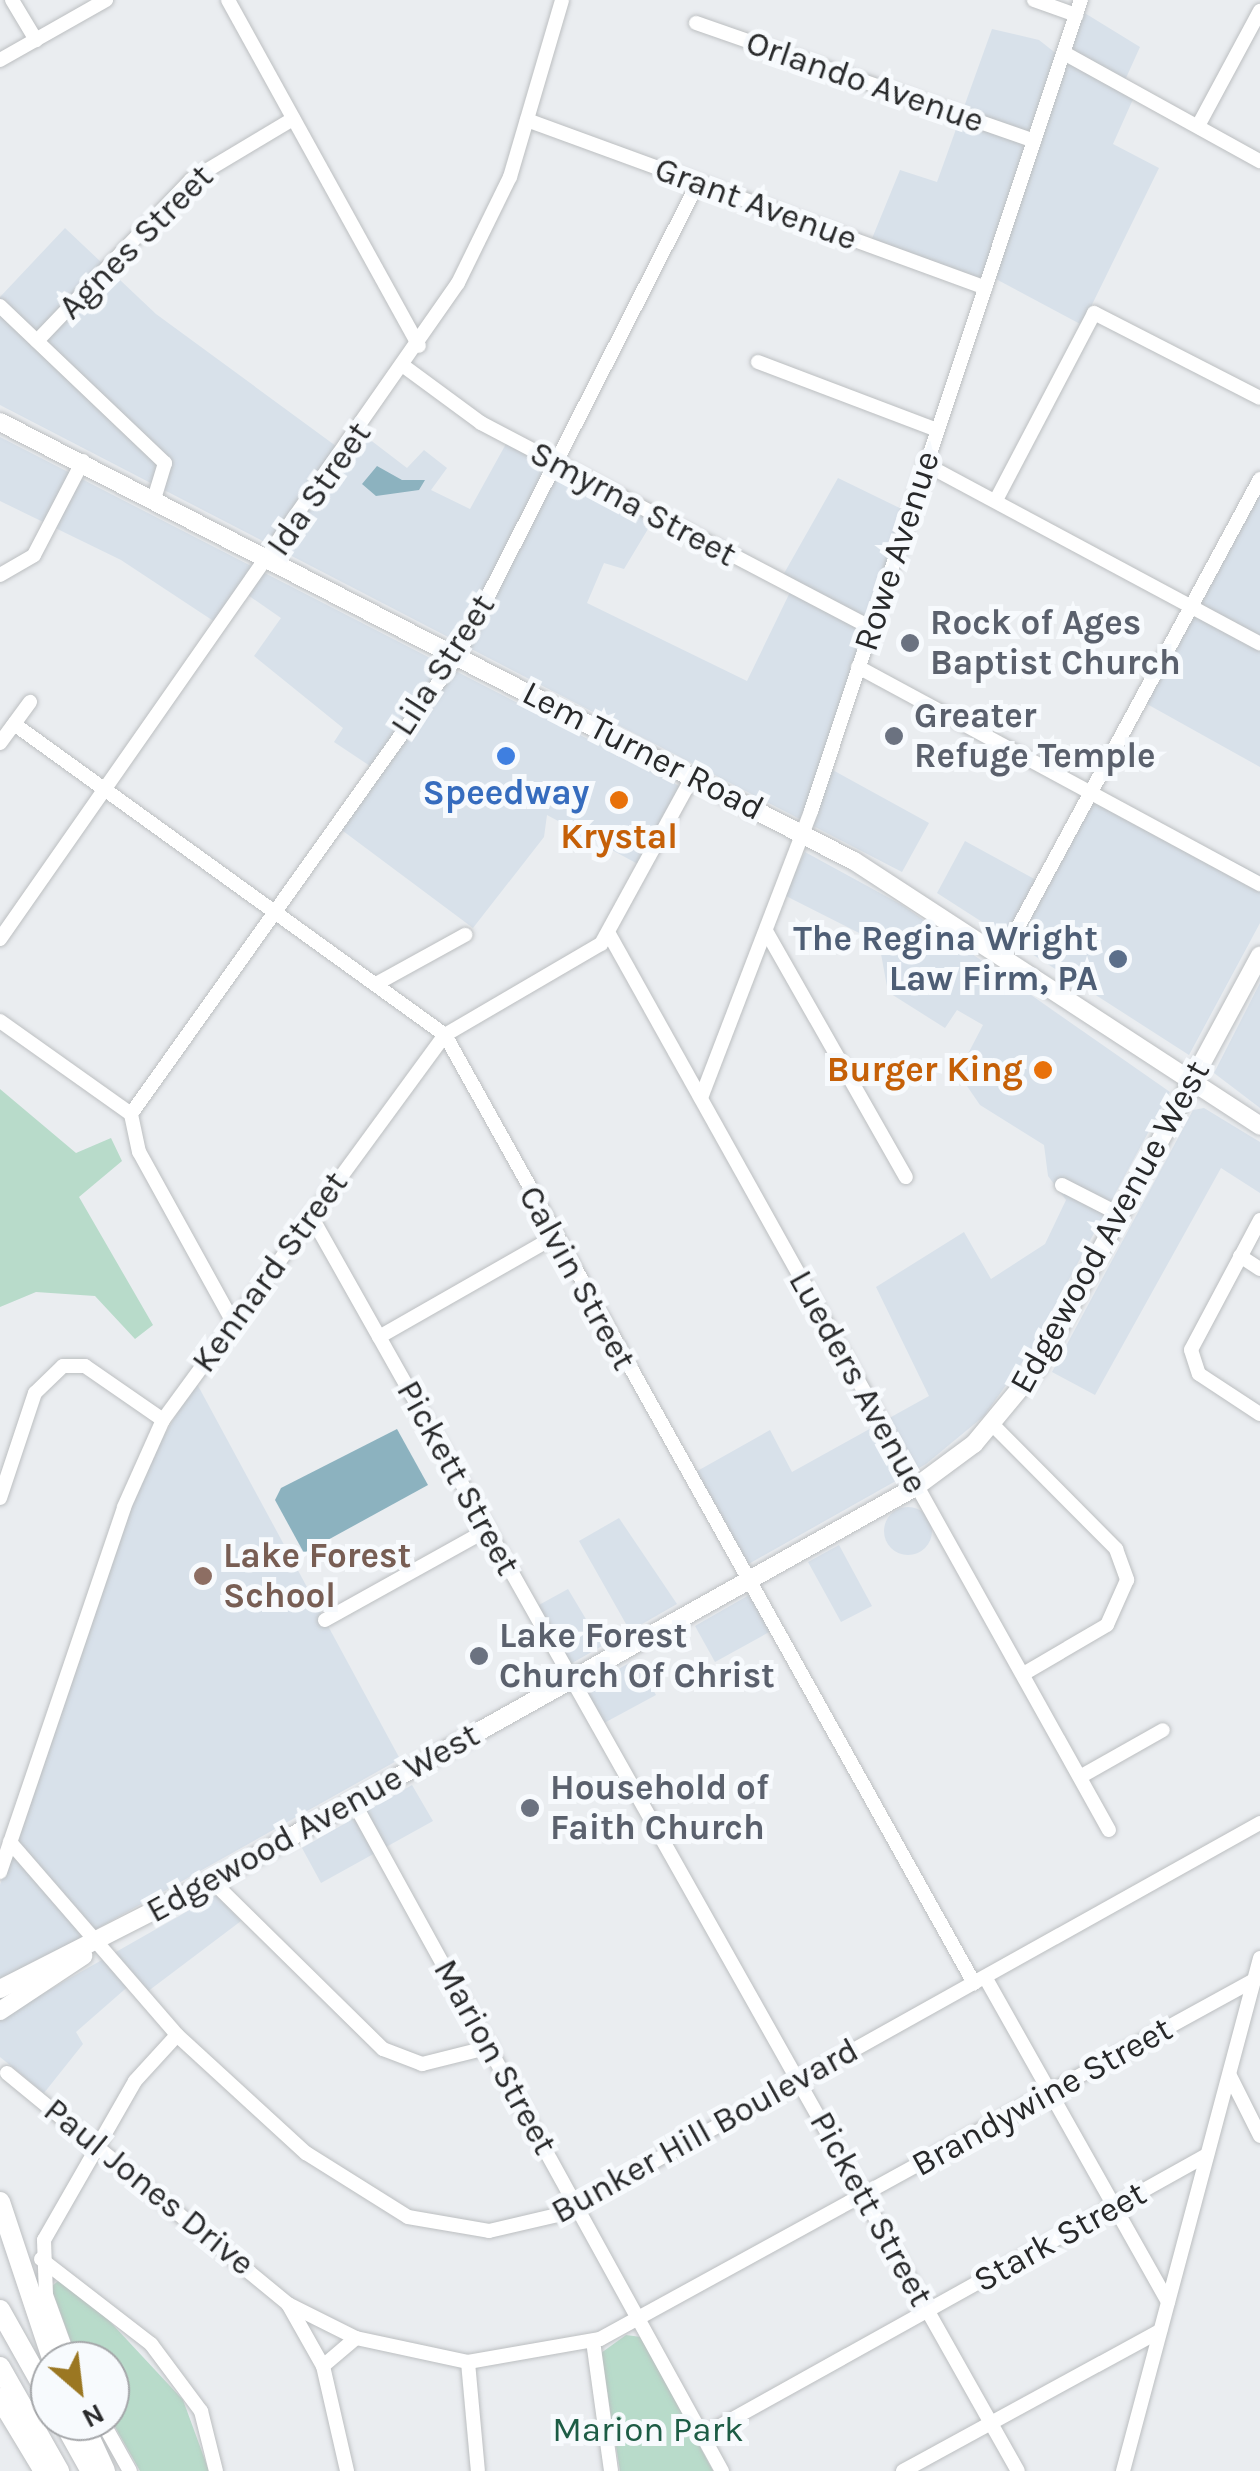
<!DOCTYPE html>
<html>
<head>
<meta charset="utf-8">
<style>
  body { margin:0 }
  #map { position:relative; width:1260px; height:2471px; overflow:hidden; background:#eaedf0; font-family:Karla,sans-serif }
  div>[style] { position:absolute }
  .built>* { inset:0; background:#d8e1ea }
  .round { border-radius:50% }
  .green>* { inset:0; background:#b8dbca }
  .water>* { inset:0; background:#8cb2bf }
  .roads { filter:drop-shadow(0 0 2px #bcbfc1) drop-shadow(0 0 2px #bcbfc1) }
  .minor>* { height:14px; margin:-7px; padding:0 7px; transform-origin:7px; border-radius:7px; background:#fff }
  .major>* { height:18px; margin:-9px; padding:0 9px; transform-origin:9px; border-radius:9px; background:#fff }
  .highway>* { height:20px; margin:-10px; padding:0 10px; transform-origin:10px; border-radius:10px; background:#fff }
  .dots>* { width:28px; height:28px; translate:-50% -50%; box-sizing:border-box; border:5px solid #f7fafd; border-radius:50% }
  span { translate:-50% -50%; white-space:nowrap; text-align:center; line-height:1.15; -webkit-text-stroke:10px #f7fafd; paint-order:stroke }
  .street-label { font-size:35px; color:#28292a }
  .worship-label { font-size:35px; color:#5b616d; font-weight:700 }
  .left { translate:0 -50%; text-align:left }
  .shop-label { font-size:35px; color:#366cbe; font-weight:700 }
  .food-label { font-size:35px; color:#c56008; font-weight:700 }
  .right { translate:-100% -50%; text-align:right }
  .service-label { font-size:35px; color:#4e5e75; font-weight:700 }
  .education-label { font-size:35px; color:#785e54; font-weight:700 }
  .park-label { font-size:35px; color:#1d5c45 }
  .north { position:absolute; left:30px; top:2341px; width:100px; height:100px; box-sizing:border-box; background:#f7fafd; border:2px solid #a4a6a9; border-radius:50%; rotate:152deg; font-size:28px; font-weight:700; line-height:40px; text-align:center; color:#28292a }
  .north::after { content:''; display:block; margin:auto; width:35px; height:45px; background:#9b7722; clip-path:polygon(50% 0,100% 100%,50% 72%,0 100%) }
</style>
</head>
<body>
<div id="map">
  <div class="built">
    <i style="clip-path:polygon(1083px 12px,1140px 47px,1121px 89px,1134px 97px,1113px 144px,1159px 168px,1082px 325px,994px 278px,990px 287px,871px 241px,900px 170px,937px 182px,992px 29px,1039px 40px,1067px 62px)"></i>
    <i style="clip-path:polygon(65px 228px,156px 314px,340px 449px,356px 429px,407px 468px,424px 450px,447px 468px,431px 490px,470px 509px,507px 442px,654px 519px,624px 569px,604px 563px,587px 603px,747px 681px,794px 584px,782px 577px,838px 478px,914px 515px,829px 768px,929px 823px,902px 872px,0 405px,0 297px)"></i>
    <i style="clip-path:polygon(0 437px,691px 792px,649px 870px,547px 815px,544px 837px,473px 928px,339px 828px,379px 772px,334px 742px,343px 728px,254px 656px,281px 618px,242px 591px,218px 624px,121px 560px,0 501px)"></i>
    <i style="clip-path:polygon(1260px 471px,1260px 767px,1138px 699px)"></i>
    <i style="clip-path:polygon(1090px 787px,1260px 875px,1260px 923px,1189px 1055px,937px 893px,965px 841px,1038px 881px)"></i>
    <i style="clip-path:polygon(805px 852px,902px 905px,1170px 1092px,1031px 1350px,984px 1416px,926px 1464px,745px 1566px,692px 1474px,770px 1430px,792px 1472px,929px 1396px,876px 1287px,964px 1232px,991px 1279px,1045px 1244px,1066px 1200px,1048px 1176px,1044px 1145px,980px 1105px,958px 1073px,983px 1025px,957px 1010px,945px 1028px,888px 992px,879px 943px,784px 895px)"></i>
    <i style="clip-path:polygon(1260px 983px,1260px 1108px,1214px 1073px)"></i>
    <i style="clip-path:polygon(1204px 1108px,1260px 1142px,1260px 1193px,1221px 1168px,1095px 1395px,1052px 1372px,1193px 1110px)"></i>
    <i style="clip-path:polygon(196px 1382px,400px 1759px,0 1983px,0 1885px,135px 1484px)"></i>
    <i class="round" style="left:884px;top:1507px;width:48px;height:48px"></i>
    <i style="clip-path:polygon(619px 1518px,677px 1604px,630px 1631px,579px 1541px)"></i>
    <i style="clip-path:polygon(839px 1545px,872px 1606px,841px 1622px,808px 1562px)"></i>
    <i style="clip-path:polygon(568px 1589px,602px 1646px,560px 1670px,528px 1611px)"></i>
    <i style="clip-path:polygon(749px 1595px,771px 1631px,715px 1662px,695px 1626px)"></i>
    <i style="clip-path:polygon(636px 1659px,656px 1695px,593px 1729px,573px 1695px)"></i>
    <i style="clip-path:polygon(412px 1785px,433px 1821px,321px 1883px,302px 1848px)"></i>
    <i style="clip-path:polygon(216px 1895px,241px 1921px,143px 1995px,132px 1983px,76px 2032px,83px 2044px,44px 2093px,0 2057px,0 2018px)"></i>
  </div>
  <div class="green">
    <i style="clip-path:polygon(0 1089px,76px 1153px,111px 1138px,122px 1161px,79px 1197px,153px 1325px,135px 1339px,95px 1296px,36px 1292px,0 1307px)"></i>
    <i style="clip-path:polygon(58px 2281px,88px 2298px,183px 2400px,209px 2471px,140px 2471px,110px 2418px,110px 2361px,78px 2361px,51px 2287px)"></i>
    <i style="clip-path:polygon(626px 2335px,641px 2337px,713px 2471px,620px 2471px,601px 2353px)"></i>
  </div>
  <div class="water">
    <i style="clip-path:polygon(377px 466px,402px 480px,425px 480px,419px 490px,376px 496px,362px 484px)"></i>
    <i style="clip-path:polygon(397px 1429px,428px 1485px,304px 1553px,275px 1500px,281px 1488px)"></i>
  </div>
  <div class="roads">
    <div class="minor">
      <i style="left:12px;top:0;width:47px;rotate:59deg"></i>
      <i style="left:228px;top:0;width:395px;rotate:61.1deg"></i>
      <i style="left:1034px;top:0;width:45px;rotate:19.7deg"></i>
      <i style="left:696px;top:23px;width:358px;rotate:19.2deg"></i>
      <i style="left:1064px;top:53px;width:224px;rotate:28.9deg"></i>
      <i style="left:0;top:60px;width:122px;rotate:-29.5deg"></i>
      <i style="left:527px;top:120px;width:488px;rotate:20.1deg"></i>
      <i style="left:1198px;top:126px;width:131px;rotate:-61.7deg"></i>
      <i style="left:0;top:306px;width:228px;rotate:43.6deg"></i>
      <i style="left:165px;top:463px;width:38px;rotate:107deg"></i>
      <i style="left:37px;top:341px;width:223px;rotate:-46.3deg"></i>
      <i style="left:191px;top:180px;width:119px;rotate:-30.9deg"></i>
      <i style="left:758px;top:362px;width:191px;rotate:20.8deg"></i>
      <i style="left:405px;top:367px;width:94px;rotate:36.4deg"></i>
      <i style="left:481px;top:423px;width:441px;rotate:27.7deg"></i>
      <i style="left:925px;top:464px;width:380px;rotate:28.2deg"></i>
      <i style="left:996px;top:500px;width:211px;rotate:-62.3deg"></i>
      <i style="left:1094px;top:313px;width:186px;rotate:27.1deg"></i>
      <i style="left:0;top:575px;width:39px;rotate:-30deg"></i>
      <i style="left:34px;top:555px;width:106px;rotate:-62.5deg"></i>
      <i style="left:858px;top:667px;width:457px;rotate:28.4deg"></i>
      <i style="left:14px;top:724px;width:531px;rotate:35.81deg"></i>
      <i style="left:445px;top:1035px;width:1086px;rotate:60.84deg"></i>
      <i style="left:0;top:743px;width:51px;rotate:-53.8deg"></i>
      <i style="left:766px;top:931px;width:283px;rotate:60.4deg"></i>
      <i style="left:609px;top:934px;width:1026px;rotate:60.84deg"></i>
      <i style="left:0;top:939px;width:800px;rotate:-55.08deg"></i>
      <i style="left:458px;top:283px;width:118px;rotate:-63.9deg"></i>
      <i style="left:510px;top:177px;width:184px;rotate:-73.6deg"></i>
      <i style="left:1003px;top:955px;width:541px;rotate:-61.63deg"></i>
      <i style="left:376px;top:984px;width:102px;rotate:-28.8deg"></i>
      <i style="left:0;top:1021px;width:161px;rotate:35.4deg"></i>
      <i style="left:701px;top:1098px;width:307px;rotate:-69deg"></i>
      <i style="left:811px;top:811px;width:855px;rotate:-71.59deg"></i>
      <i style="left:1062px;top:1185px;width:66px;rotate:27deg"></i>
      <i style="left:311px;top:1216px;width:1440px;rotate:60.61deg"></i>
      <i style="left:1260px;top:1220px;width:147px;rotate:118deg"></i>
      <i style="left:1191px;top:1350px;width:25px;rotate:72deg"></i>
      <i style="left:1199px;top:1374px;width:73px;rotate:33.3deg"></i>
      <i style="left:1240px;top:1256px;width:24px;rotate:33deg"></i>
      <i style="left:233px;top:1322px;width:194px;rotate:-118.9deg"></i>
      <i style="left:139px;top:1152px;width:39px;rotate:-102deg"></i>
      <i style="left:131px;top:1114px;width:564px;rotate:-54.53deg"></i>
      <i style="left:458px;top:655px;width:530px;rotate:-63.05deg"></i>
      <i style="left:379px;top:1337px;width:202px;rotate:-29.7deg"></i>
      <i style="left:993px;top:1425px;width:175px;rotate:45.2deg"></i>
      <i style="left:1116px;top:1549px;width:33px;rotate:70deg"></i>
      <i style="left:1127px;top:1580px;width:49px;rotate:114deg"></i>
      <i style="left:1107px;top:1625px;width:97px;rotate:149.7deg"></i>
      <i style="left:0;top:1498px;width:111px;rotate:-71.6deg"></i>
      <i style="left:35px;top:1393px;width:39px;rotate:-44deg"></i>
      <i style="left:63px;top:1366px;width:22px"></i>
      <i style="left:85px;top:1366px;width:95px;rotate:34.7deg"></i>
      <i style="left:325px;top:1620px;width:185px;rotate:-29.1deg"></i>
      <i style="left:1080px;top:1777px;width:95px;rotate:-29.5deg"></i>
      <i style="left:353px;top:1801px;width:765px;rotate:61.16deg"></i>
      <i style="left:10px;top:1842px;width:255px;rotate:49.1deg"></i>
      <i style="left:177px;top:2035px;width:175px;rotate:42.5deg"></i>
      <i style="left:306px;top:2153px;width:120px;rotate:32.1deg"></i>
      <i style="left:408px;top:2217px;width:82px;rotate:9.8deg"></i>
      <i style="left:489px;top:2231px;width:71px;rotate:-13.1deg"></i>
      <i style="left:558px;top:2215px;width:804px;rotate:-29.18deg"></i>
      <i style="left:0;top:1872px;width:385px;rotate:-71.2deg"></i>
      <i style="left:124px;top:1507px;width:95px;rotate:-65.9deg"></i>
      <i style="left:163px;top:1420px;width:477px;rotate:-53.8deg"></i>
      <i style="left:445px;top:1035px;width:181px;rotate:-30.3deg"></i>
      <i style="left:601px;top:944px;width:189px;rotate:-61.3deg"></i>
      <i style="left:212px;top:1881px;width:240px;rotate:44.5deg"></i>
      <i style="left:383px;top:2049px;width:42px;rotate:21deg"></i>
      <i style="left:422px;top:2064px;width:70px;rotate:-14deg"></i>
      <i style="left:985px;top:1977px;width:373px;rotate:60.6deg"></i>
      <i style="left:7px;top:2073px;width:364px;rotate:39.4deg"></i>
      <i style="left:288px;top:2304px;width:71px;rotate:60.6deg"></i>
      <i style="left:323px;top:2366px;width:108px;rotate:77.1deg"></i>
      <i style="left:1230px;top:2076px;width:67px;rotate:63.4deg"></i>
      <i style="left:41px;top:2259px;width:139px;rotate:37.7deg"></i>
      <i style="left:151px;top:2344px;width:84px;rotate:53.3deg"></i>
      <i style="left:201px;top:2411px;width:62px;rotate:76deg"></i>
      <i style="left:288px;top:2304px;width:76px;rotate:26.6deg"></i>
      <i style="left:356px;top:2338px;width:115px;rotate:12.1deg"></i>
      <i style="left:468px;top:2362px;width:134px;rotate:-9.9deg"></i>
      <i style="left:600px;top:2339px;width:746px;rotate:-28.76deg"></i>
      <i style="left:593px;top:2341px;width:131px;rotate:82.1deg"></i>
      <i style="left:70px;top:2361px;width:70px;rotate:-110deg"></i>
      <i style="left:46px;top:2295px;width:55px;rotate:-92.1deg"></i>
      <i style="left:44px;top:2240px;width:183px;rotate:-60.2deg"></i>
      <i style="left:135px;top:2081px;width:62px;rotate:-47.6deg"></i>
      <i style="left:468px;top:2362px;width:109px;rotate:84.8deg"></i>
      <i style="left:323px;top:2366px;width:43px;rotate:-40.3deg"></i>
      <i style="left:102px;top:2421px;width:57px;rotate:60.8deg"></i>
      <i style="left:702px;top:2436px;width:578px;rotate:-29.09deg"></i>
      <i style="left:903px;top:2471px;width:293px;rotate:-28.6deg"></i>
      <i style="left:1123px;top:2471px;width:531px;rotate:-75.05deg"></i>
    </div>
    <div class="major">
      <i style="left:0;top:422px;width:960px;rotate:27.21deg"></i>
      <i style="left:854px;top:861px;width:485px;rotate:33.1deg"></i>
      <i style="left:0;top:1989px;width:238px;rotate:-27deg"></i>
      <i style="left:212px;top:1881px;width:808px;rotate:-29.26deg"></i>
      <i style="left:917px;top:1486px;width:71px;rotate:-36.4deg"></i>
      <i style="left:974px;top:1444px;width:99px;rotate:-50.3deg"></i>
      <i style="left:1037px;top:1368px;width:469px;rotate:-61.6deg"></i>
      <i style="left:0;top:2011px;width:100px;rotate:-33.5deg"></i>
    </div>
    <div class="highway">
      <i style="left:0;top:2202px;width:168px;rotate:71.6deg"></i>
      <i style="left:0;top:2310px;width:102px;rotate:60.7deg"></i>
      <i style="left:0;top:2367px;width:120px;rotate:60.4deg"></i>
      <i style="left:0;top:2398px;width:85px;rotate:58.9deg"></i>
      <i style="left:63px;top:2421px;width:57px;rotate:60.8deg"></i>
      <i style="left:82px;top:2421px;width:55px;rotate:65.3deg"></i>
    </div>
  </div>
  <div class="dots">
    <i style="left:910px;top:643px;background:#6b7280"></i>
    <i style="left:894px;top:736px;background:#6b7280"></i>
    <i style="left:506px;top:756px;background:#3f7fe0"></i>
    <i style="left:619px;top:800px;background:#e8710a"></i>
    <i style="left:1118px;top:959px;background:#5c6f8a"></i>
    <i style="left:1043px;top:1070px;background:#e8710a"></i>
    <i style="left:203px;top:1576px;background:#8d6e63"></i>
    <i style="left:479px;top:1656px;background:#6b7280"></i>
    <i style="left:530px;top:1808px;background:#6b7280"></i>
  </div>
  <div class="street-label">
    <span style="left:865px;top:82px;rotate:19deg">Orlando Avenue</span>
    <span style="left:756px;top:204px;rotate:20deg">Grant Avenue</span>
    <span style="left:136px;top:242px;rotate:-45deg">Agnes Street</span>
    <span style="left:319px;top:489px;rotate:-55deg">Ida Street</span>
    <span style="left:633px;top:504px;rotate:28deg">Smyrna Street</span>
    <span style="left:897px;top:551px;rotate:-72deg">Rowe Avenue</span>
    <span style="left:443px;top:665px;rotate:-57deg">Lila Street</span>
    <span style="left:643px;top:751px;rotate:27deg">Lem Turner Road</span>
    <span style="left:1110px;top:1227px;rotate:-61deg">Edgewood Avenue West</span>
    <span style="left:270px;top:1272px;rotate:-54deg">Kennard Street</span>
    <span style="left:577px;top:1278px;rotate:61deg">Calvin Street</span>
    <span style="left:858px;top:1382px;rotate:61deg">Lueders Avenue</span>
    <span style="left:458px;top:1478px;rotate:61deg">Pickett Street</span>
    <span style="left:313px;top:1823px;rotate:-29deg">Edgewood Avenue West</span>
    <span style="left:495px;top:2057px;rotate:61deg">Marion Street</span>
    <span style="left:1042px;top:2097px;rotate:-29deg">Brandywine Street</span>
    <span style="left:705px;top:2131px;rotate:-29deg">Bunker Hill Boulevard</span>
    <span style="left:149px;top:2187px;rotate:39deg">Paul Jones Drive</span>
    <span style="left:871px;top:2209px;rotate:61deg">Pickett Street</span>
    <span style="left:1060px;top:2237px;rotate:-29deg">Stark Street</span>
  </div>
  <div class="worship-label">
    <span class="left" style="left:930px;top:643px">Rock of Ages<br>Baptist Church</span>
    <span class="left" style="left:914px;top:736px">Greater<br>Refuge Temple</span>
    <span class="left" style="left:499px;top:1656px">Lake Forest<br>Church Of Christ</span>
    <span class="left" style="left:550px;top:1808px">Household of<br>Faith Church</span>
  </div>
  <div class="shop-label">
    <span style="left:506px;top:793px">Speedway</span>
  </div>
  <div class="food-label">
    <span style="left:619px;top:837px">Krystal</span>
    <span class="right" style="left:1023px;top:1070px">Burger King</span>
  </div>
  <div class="service-label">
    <span class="right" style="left:1098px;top:959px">The Regina Wright<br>Law Firm, PA</span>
  </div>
  <div class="education-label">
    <span class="left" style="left:223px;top:1576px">Lake Forest<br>School</span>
  </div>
  <div class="park-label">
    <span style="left:648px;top:2430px">Marion Park</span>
  </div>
  <div class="north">N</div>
</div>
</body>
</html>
